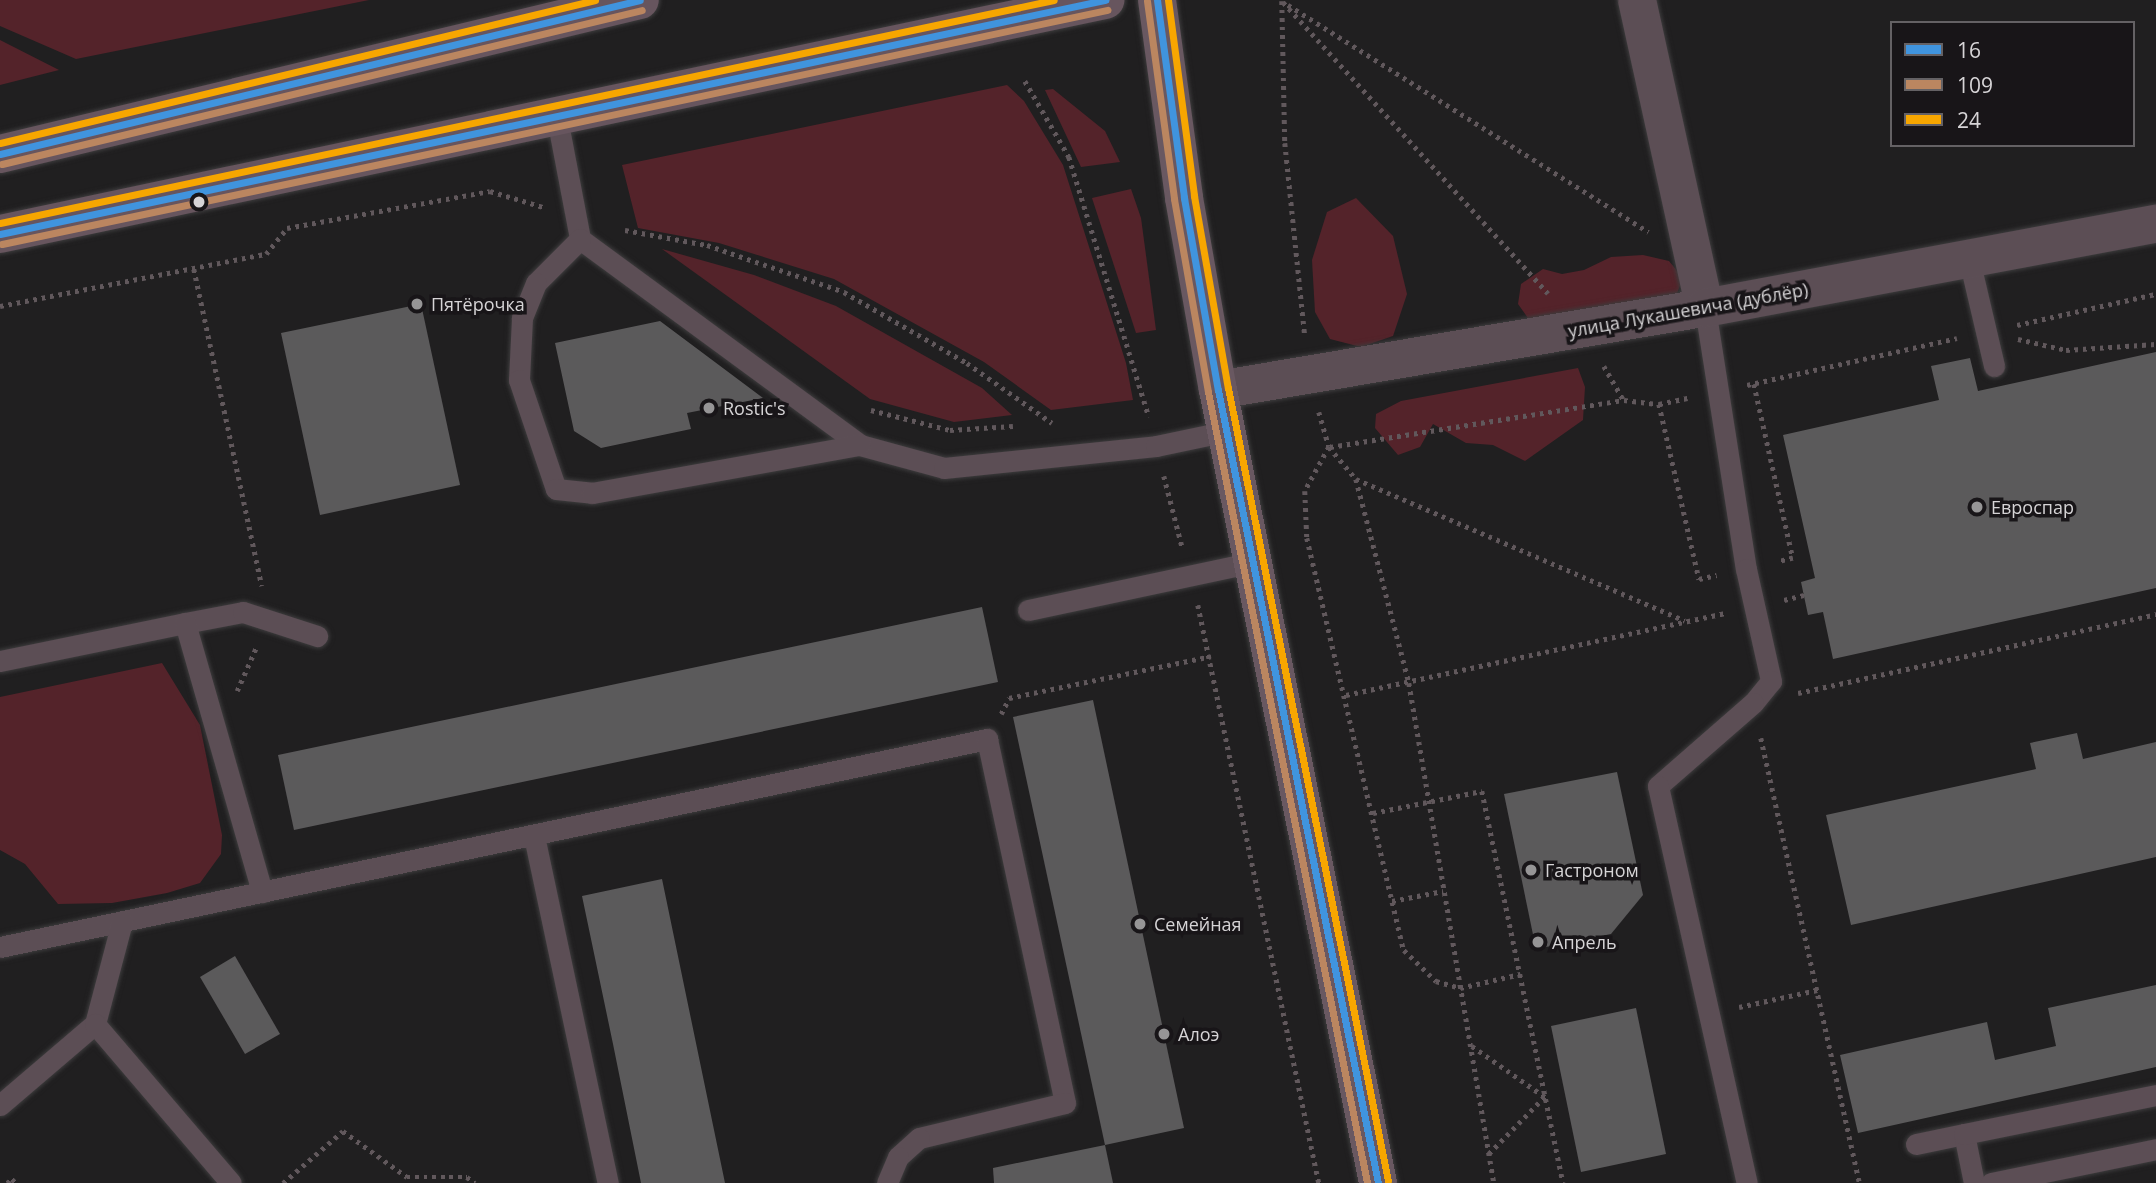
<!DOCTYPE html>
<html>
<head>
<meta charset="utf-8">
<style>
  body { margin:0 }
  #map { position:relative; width:2156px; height:1183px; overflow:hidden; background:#201f20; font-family:"Open Sans",sans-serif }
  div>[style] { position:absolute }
  .green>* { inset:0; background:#54232a }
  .building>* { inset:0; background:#5b5a5b }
  .path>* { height:4.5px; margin-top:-2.25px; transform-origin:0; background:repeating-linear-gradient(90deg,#61585c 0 3.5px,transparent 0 8.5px) }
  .roads { filter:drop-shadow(0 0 2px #3d3c3d) drop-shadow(0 0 2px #3d3c3d) }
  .lane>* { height:21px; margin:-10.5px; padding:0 10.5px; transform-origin:10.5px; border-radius:10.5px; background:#5c4e55 }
  .street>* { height:38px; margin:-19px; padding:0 19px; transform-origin:19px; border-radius:19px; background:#5c4e55 }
  .secondary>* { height:38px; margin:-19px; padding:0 19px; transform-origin:19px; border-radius:19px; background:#695861 }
  .primary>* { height:38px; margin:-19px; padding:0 19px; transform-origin:19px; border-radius:19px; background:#67555e }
  .bus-1>* { height:7px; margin:-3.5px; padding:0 3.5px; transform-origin:3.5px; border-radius:3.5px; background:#4094de }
  .bus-2>* { height:7px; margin:-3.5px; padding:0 3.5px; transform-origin:3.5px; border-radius:3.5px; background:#bb8660 }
  .bus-3>* { height:7px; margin:-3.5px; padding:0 3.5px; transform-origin:3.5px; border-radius:3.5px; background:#f7a600 }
  .dots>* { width:19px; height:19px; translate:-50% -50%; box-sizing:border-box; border:4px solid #181518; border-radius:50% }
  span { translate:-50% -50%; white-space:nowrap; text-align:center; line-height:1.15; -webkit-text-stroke:7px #181518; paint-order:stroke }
  .poi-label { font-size:18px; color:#d6d4d6 }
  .left { translate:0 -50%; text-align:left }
  .street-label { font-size:18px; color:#d6d4d6 }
  .legend { position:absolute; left:1890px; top:21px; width:245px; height:126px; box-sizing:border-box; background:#181518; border:2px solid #646164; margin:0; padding:9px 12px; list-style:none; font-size:21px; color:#d6d4d6 }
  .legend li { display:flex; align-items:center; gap:14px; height:35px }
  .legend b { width:35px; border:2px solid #646164 }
</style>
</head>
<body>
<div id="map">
  <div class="green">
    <i style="clip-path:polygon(0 0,369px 0,76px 59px,0 26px)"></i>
    <i style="clip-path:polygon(0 40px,59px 70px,0 85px)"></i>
    <i style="clip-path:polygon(1007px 85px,1024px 101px,1063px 165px,1126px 363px,1133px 400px,1051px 410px,984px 362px,834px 279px,719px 243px,638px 228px,622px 165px)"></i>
    <i style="clip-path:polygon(1053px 89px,1105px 131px,1120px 162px,1081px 167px,1045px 90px)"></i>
    <i style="clip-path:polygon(1131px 189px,1141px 218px,1156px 330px,1136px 333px,1092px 198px)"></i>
    <i style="clip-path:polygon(1356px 198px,1393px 236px,1407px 294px,1393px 336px,1361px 347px,1330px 339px,1315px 312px,1312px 260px,1327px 212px)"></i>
    <i style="clip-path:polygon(662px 249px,754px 275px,836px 306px,982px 388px,1012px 415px,954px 422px,870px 399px)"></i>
    <i style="clip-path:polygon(1643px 255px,1669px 261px,1683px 278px,1676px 296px,1530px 321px,1518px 304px,1521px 284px,1543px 269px,1562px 274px,1584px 270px,1611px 257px)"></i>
    <i style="clip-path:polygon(1578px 368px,1585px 387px,1583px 420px,1525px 461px,1493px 445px,1466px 443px,1433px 424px,1420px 447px,1398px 455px,1375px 428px,1376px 414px,1401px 401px)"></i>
    <i style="clip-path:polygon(162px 663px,200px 725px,222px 835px,221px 854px,200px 883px,167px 893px,112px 903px,58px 904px,25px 864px,0 850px,0 697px)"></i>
  </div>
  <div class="building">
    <i style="clip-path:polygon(421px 304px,460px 485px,320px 515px,281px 333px)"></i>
    <i style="clip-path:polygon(660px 321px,763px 398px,687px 413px,691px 429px,601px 448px,574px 431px,555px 343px)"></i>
    <i style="clip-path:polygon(2156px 352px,2156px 588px,1833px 659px,1823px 612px,1808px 615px,1801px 582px,1815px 578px,1783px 435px,1939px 400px,1931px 366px,1970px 358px,1978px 391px)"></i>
    <i style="clip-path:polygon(982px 607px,998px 682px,294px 830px,278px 755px)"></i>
    <i style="clip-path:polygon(1093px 700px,1184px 1128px,1105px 1145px,1013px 717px)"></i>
    <i style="clip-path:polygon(2077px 733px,2083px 759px,2156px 742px,2156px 857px,1851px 925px,1826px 815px,2036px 769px,2030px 743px)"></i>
    <i style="clip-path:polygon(1617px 772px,1643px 895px,1611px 934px,1536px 949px,1504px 794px)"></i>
    <i style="clip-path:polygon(662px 879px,725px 1183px,641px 1183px,613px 1044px,582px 896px)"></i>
    <i style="clip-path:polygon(235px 956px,280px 1034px,245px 1054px,200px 977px)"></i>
    <i style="clip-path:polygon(2156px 985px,2156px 1067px,1858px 1133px,1840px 1055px,1987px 1022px,1995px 1060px,2056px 1046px,2048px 1008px)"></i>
    <i style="clip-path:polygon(1636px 1008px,1666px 1154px,1581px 1172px,1551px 1026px)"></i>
    <i style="clip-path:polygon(1105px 1145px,1113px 1183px,994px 1183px,993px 1168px)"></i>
  </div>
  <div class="path">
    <i style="left:1282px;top:1px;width:142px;rotate:88.8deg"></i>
    <i style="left:1285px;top:143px;width:193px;rotate:84.1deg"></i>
    <i style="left:1283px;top:2px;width:394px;rotate:47.7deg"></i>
    <i style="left:1288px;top:5px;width:426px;rotate:32.2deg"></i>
    <i style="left:1025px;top:81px;width:88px;rotate:59.9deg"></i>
    <i style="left:1069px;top:157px;width:272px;rotate:72.9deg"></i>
    <i style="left:625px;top:230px;width:83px;rotate:10.4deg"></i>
    <i style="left:707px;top:245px;width:145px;rotate:18.9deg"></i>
    <i style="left:844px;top:292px;width:142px;rotate:30deg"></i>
    <i style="left:967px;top:363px;width:104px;rotate:35.2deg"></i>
    <i style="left:194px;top:269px;width:324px;rotate:77.9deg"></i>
    <i style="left:0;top:306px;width:271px;rotate:-11.1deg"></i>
    <i style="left:266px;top:254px;width:33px;rotate:-51deg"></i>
    <i style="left:287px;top:228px;width:206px;rotate:-10.3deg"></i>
    <i style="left:490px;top:191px;width:55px;rotate:16.8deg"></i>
    <i style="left:2017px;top:325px;width:142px;rotate:-12.6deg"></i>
    <i style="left:2018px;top:339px;width:49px;rotate:12.9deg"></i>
    <i style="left:2066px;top:350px;width:90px;rotate:-3.8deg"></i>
    <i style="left:1604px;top:366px;width:39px;rotate:60deg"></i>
    <i style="left:1624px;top:400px;width:35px;rotate:7deg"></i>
    <i style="left:1659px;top:404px;width:29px;rotate:-12deg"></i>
    <i style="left:1754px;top:384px;width:178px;rotate:77.4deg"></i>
    <i style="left:1793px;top:558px;width:16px;rotate:166deg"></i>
    <i style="left:1747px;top:385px;width:215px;rotate:-12.6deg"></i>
    <i style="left:1659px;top:404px;width:180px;rotate:77.1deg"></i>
    <i style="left:1699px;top:579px;width:18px;rotate:-13deg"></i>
    <i style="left:871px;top:410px;width:81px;rotate:14.2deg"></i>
    <i style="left:950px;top:430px;width:63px;rotate:-3.6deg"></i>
    <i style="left:1319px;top:412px;width:36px;rotate:74deg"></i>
    <i style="left:1329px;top:447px;width:50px;rotate:118.6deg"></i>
    <i style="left:1305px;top:491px;width:47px;rotate:87.6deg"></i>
    <i style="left:1307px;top:538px;width:423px;rotate:76.8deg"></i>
    <i style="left:1404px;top:950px;width:45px;rotate:44.1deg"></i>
    <i style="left:1436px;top:981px;width:25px;rotate:16deg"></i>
    <i style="left:1460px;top:988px;width:62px;rotate:-13.1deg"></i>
    <i style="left:1329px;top:447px;width:42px;rotate:49.8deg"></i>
    <i style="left:1356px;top:479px;width:211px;rotate:75.4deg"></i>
    <i style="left:1409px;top:683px;width:507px;rotate:80.35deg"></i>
    <i style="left:1330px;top:447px;width:298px;rotate:-9.1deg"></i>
    <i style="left:1164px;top:476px;width:72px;rotate:75.6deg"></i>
    <i style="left:1356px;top:479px;width:358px;rotate:23.3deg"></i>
    <i style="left:1784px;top:600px;width:21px;rotate:-14deg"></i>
    <i style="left:1198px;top:605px;width:591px;rotate:78.18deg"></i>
    <i style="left:237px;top:691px;width:47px;rotate:-66.2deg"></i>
    <i style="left:1798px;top:693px;width:367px;rotate:-12.4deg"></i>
    <i style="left:1346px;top:695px;width:387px;rotate:-12.2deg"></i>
    <i style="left:1001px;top:714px;width:18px;rotate:-63deg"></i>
    <i style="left:1009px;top:698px;width:206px;rotate:-11.7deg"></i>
    <i style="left:1761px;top:738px;width:456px;rotate:77.5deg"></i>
    <i style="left:1373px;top:813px;width:111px;rotate:-11.4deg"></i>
    <i style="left:1482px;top:791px;width:400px;rotate:78.3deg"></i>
    <i style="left:1392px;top:901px;width:52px;rotate:-11.1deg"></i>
    <i style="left:1739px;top:1007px;width:80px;rotate:-12.3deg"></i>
    <i style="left:1472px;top:1046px;width:89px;rotate:34.9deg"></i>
    <i style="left:1545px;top:1097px;width:80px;rotate:134.5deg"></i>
    <i style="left:7px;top:1183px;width:6px;rotate:-39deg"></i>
    <i style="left:12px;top:1179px;width:6px;rotate:45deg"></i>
    <i style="left:283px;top:1183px;width:79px;rotate:-40.9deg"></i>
    <i style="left:343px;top:1131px;width:79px;rotate:35.7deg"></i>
    <i style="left:407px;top:1177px;width:60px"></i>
    <i style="left:467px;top:1177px;width:10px;rotate:37deg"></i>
  </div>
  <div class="roads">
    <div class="lane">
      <i style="left:557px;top:118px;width:123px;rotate:79.2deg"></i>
      <i style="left:580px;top:239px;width:348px;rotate:36.3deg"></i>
      <i style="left:860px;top:445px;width:87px;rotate:15.3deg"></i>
      <i style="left:944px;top:468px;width:213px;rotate:-5.9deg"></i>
      <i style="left:1156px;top:446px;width:73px;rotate:-11.9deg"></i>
      <i style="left:580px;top:239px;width:62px;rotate:135deg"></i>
      <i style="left:536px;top:283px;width:38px;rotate:112deg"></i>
      <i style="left:522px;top:318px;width:62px;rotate:92.8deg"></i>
      <i style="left:519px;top:380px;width:115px;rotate:71.3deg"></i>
      <i style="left:556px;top:489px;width:36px;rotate:6deg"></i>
      <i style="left:592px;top:493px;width:272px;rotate:-10.2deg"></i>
      <i style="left:1969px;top:259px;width:110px;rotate:76.8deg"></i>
      <i style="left:1705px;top:308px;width:264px;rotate:81.1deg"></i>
      <i style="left:1746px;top:569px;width:115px;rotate:77.4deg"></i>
      <i style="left:1771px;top:681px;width:28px;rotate:129deg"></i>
      <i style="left:1753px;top:703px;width:126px;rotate:138.9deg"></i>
      <i style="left:1658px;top:786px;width:407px;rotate:77.4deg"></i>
      <i style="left:1028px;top:610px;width:230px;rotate:-12deg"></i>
      <i style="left:185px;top:623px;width:59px;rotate:-10.7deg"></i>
      <i style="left:243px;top:612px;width:78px;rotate:18deg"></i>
      <i style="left:0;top:661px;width:189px;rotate:-11.6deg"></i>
      <i style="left:185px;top:623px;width:280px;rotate:74deg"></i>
      <i style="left:534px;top:836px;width:355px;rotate:78deg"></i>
      <i style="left:0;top:947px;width:1009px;rotate:-11.9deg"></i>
      <i style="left:987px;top:739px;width:372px;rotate:77.9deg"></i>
      <i style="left:1065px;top:1103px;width:150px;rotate:166.5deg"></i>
      <i style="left:919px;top:1138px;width:28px;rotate:138deg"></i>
      <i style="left:898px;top:1157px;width:28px;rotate:113deg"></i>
      <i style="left:95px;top:1024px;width:106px;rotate:-75.2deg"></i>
      <i style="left:0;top:1105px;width:125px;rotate:-40.5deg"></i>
      <i style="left:95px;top:1024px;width:209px;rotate:49.5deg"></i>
      <i style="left:1916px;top:1144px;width:49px;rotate:-11.8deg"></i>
      <i style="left:1974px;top:1183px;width:50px;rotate:-101.5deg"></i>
      <i style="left:1964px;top:1134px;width:196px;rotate:-11.5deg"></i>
      <i style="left:1991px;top:1183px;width:168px;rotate:-11.6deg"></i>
    </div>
    <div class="street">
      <i style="left:1637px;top:0;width:315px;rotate:77.6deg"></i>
      <i style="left:1218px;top:390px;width:494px;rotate:-9.6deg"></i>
      <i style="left:1705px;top:308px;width:459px;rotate:-10.6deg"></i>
    </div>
    <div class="secondary">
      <i style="left:1157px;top:0;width:200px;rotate:82.2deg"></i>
      <i style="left:1184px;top:198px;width:195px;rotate:80deg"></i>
      <i style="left:1218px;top:390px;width:809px;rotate:78.59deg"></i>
    </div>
    <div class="primary">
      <i style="left:0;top:154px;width:658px;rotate:-13.53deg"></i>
      <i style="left:0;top:234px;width:1130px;rotate:-11.96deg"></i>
    </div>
  </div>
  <div class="bus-1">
    <i style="left:1157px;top:0;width:200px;rotate:82.2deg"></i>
    <i style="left:1184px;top:198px;width:195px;rotate:80deg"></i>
    <i style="left:1218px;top:390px;width:809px;rotate:78.59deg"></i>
    <i style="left:0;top:154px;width:658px;rotate:-13.53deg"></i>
    <i style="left:0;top:234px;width:1130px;rotate:-11.96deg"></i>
  </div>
  <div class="bus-2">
    <i style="left:1147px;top:1px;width:200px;rotate:82.2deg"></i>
    <i style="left:1174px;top:199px;width:196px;rotate:80deg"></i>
    <i style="left:1208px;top:392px;width:807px;rotate:78.63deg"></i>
    <i style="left:2px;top:164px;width:658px;rotate:-13.53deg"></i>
    <i style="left:2px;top:244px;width:1130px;rotate:-11.96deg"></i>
  </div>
  <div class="bus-3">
    <i style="left:1168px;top:0;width:198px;rotate:82.4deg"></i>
    <i style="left:1194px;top:196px;width:195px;rotate:80deg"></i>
    <i style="left:1228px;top:388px;width:809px;rotate:78.59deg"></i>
    <i style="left:0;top:143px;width:612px;rotate:-13.51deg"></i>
    <i style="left:0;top:223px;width:1077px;rotate:-11.95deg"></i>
  </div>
  <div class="dots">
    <i style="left:199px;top:202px;background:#d6d4d6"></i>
    <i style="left:417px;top:304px;background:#969596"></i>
    <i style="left:709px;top:408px;background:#969596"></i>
    <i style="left:1977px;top:507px;background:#969596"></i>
    <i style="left:1531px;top:870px;background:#969596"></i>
    <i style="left:1140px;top:924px;background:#969596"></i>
    <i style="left:1538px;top:942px;background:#969596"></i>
    <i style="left:1164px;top:1034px;background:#969596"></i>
  </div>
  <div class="poi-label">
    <span class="left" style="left:431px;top:304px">Пятёрочка</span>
    <span class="left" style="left:723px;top:408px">Rostic's</span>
    <span class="left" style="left:1991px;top:507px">Евроспар</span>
    <span class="left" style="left:1545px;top:870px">Гастроном</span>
    <span class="left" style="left:1154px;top:924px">Семейная</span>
    <span class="left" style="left:1552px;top:942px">Апрель</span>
    <span class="left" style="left:1178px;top:1034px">Алоэ</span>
  </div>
  <div class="street-label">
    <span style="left:1688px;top:310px;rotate:-10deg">улица Лукашевича (дублёр)</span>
  </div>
  <ul class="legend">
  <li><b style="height:9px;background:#4094de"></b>16</li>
  <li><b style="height:9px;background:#bb8660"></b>109</li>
  <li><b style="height:9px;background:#f7a600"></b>24</li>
  </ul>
</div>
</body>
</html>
